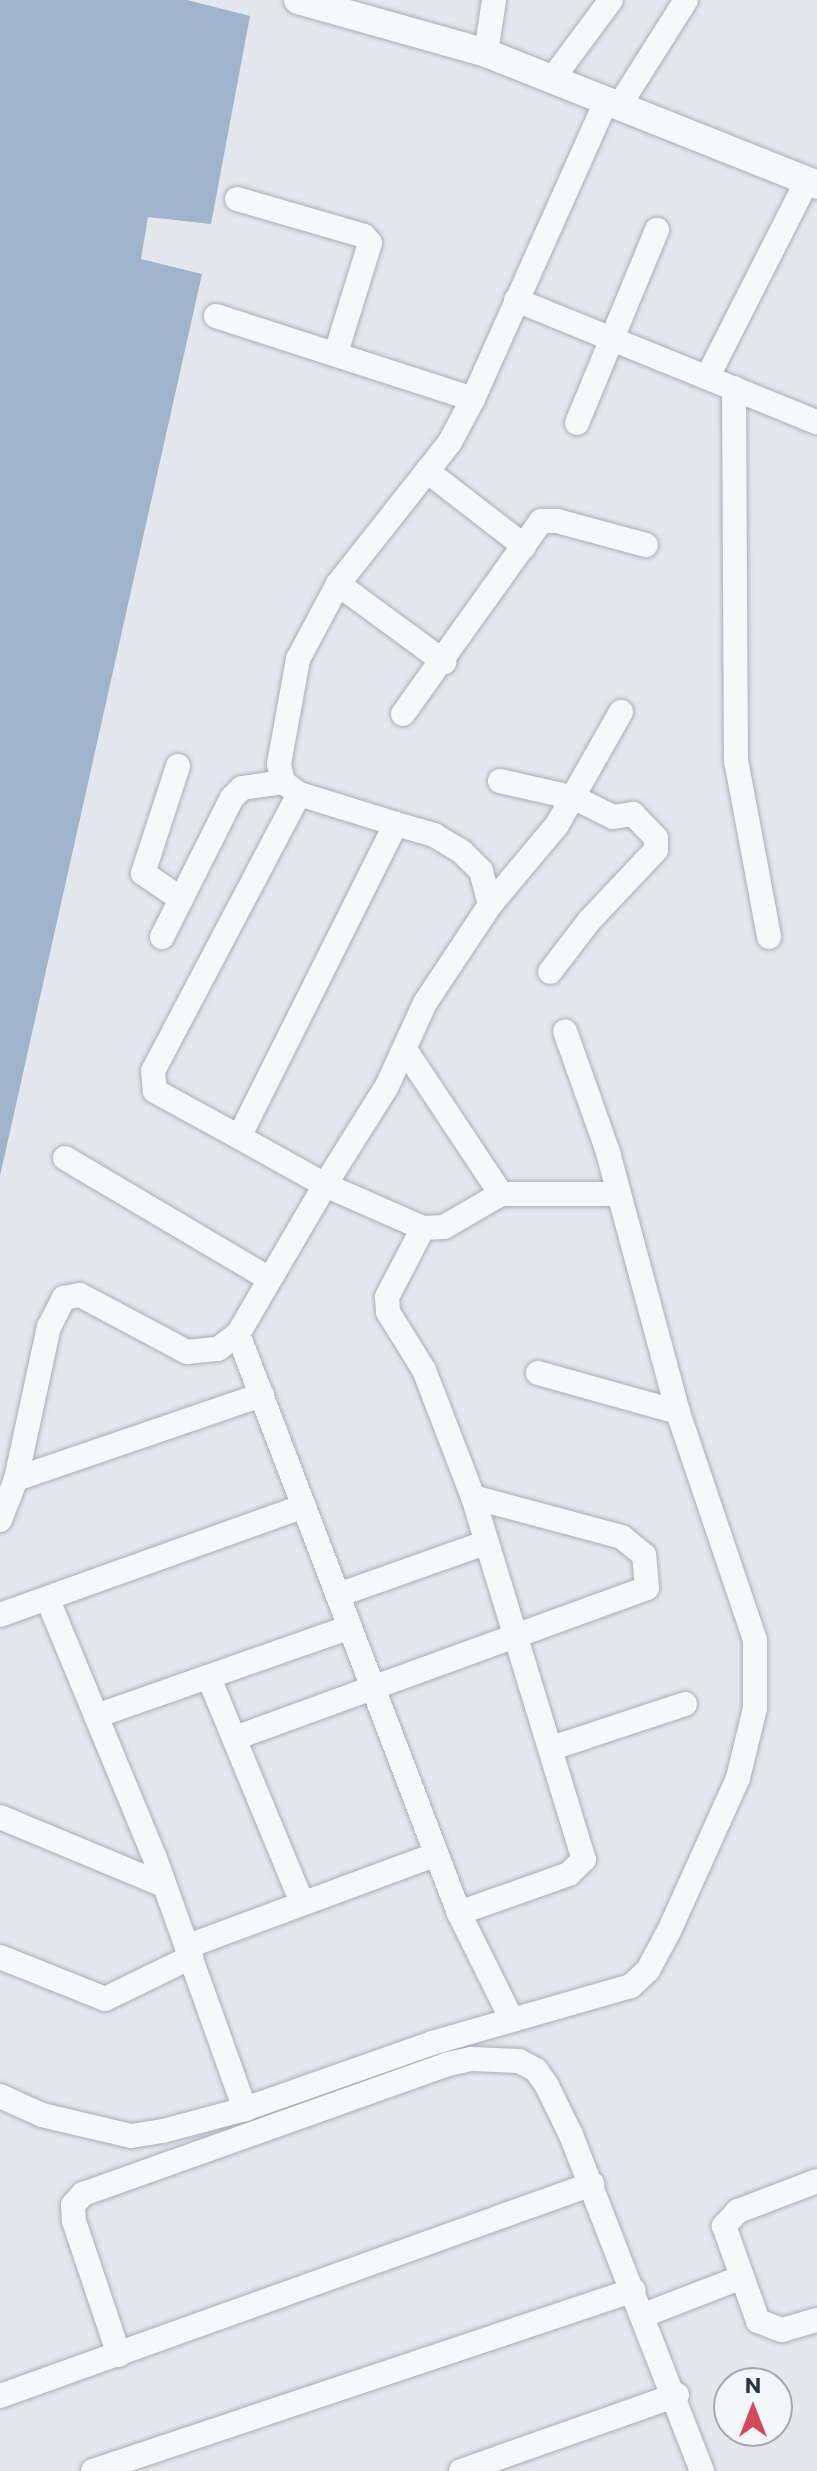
<!DOCTYPE html>
<html>
<head>
<meta charset="utf-8">
<style>
  body { margin:0 }
  #map { position:relative; width:817px; height:2471px; overflow:hidden; background:#e4e7ec; font-family:Commissioner,sans-serif }
  div>[style] { position:absolute }
  .water>* { inset:0; background:#9fb4cc }
  .roads { filter:drop-shadow(0 0 2px #a9aeb7) drop-shadow(0 0 2px #a9aeb7) }
  .minor>* { height:24px; margin:-12px; padding:0 12px; transform-origin:12px; border-radius:12px; background:#f7f8fa }
  .tertiary>* { height:28px; margin:-14px; padding:0 14px; transform-origin:14px; border-radius:14px; background:#f7f8fa }
  span { translate:-50% -50%; white-space:nowrap; text-align:center; line-height:1.15; -webkit-text-stroke:8px #f4f6f9; paint-order:stroke }
  .north { position:absolute; left:713px; top:2367px; width:80px; height:80px; box-sizing:border-box; background:#f4f6f9; border:2px solid #a4a8b1; border-radius:50%; rotate:0deg; font-size:22px; font-weight:700; line-height:32px; text-align:center; color:#2b3445 }
  .north::after { content:''; display:block; margin:auto; width:28px; height:36px; background:#d1495b; clip-path:polygon(50% 0,100% 100%,50% 72%,0 100%) }
</style>
</head>
<body>
<div id="map">
  <div class="water">
    <i style="clip-path:polygon(0 0,187px 0,250px 16px,211px 224px,148px 217px,141px 259px,202px 274px,0 1176px)"></i>
  </div>
  <div class="roads">
    <div class="minor">
      <i style="left:486px;top:53px;width:54px;rotate:-81.4deg"></i>
      <i style="left:553px;top:78px;width:97px;rotate:-53.4deg"></i>
      <i style="left:619px;top:106px;width:125px;rotate:-57.7deg"></i>
      <i style="left:237px;top:199px;width:132px;rotate:16.2deg"></i>
      <i style="left:364px;top:236px;width:9px;rotate:49deg"></i>
      <i style="left:370px;top:243px;width:115px;rotate:107.2deg"></i>
      <i style="left:516px;top:300px;width:325px;rotate:22.1deg"></i>
      <i style="left:216px;top:316px;width:270px;rotate:17.9deg"></i>
      <i style="left:708px;top:376px;width:219px;rotate:-63.1deg"></i>
      <i style="left:734px;top:388px;width:372px;rotate:89.7deg"></i>
      <i style="left:736px;top:760px;width:180px;rotate:79.4deg"></i>
      <i style="left:577px;top:423px;width:209px;rotate:-67.5deg"></i>
      <i style="left:427px;top:471px;width:123px;rotate:37.7deg"></i>
      <i style="left:338px;top:584px;width:132px;rotate:36.3deg"></i>
      <i style="left:403px;top:714px;width:237px;rotate:-54.4deg"></i>
      <i style="left:541px;top:521px;width:16px"></i>
      <i style="left:557px;top:521px;width:92px;rotate:15.1deg"></i>
      <i style="left:178px;top:766px;width:113px;rotate:108.1deg"></i>
      <i style="left:143px;top:873px;width:46px;rotate:34.4deg"></i>
      <i style="left:500px;top:781px;width:77px;rotate:12.8deg"></i>
      <i style="left:575px;top:798px;width:42px;rotate:26.6deg"></i>
      <i style="left:613px;top:817px;width:20px;rotate:-9deg"></i>
      <i style="left:633px;top:814px;width:33px;rotate:46deg"></i>
      <i style="left:656px;top:838px;width:12px;rotate:90deg"></i>
      <i style="left:656px;top:850px;width:98px;rotate:133.3deg"></i>
      <i style="left:589px;top:921px;width:64px;rotate:127.4deg"></i>
      <i style="left:396px;top:824px;width:40px;rotate:16deg"></i>
      <i style="left:434px;top:835px;width:33px;rotate:31deg"></i>
      <i style="left:462px;top:852px;width:27px;rotate:45deg"></i>
      <i style="left:481px;top:871px;width:35px;rotate:75deg"></i>
      <i style="left:490px;top:905px;width:118px;rotate:123.6deg"></i>
      <i style="left:425px;top:1003px;width:91px;rotate:114.6deg"></i>
      <i style="left:387px;top:1086px;width:117px;rotate:122.1deg"></i>
      <i style="left:325px;top:1185px;width:107px;rotate:23.7deg"></i>
      <i style="left:423px;top:1228px;width:21px;rotate:-3deg"></i>
      <i style="left:444px;top:1227px;width:66px;rotate:-30.1deg"></i>
      <i style="left:501px;top:1194px;width:116px"></i>
      <i style="left:490px;top:905px;width:104px;rotate:-50.1deg"></i>
      <i style="left:557px;top:825px;width:130px;rotate:-60.5deg"></i>
      <i style="left:162px;top:937px;width:156px;rotate:-63.3deg"></i>
      <i style="left:232px;top:798px;width:14px;rotate:-45deg"></i>
      <i style="left:242px;top:788px;width:41px;rotate:-8.3deg"></i>
      <i style="left:406px;top:1051px;width:172px;rotate:56.4deg"></i>
      <i style="left:239px;top:1137px;width:96px;rotate:-151.3deg"></i>
      <i style="left:155px;top:1091px;width:20px;rotate:-96deg"></i>
      <i style="left:153px;top:1071px;width:313px;rotate:-62.2deg"></i>
      <i style="left:65px;top:1158px;width:236px;rotate:30.6deg"></i>
      <i style="left:423px;top:1228px;width:78px;rotate:117.6deg"></i>
      <i style="left:387px;top:1297px;width:15px;rotate:86deg"></i>
      <i style="left:388px;top:1312px;width:68px;rotate:58.2deg"></i>
      <i style="left:424px;top:1370px;width:136px;rotate:68.9deg"></i>
      <i style="left:473px;top:1497px;width:379px;rotate:73deg"></i>
      <i style="left:584px;top:1859px;width:21px;rotate:135deg"></i>
      <i style="left:569px;top:1874px;width:117px;rotate:160.5deg"></i>
      <i style="left:538px;top:1373px;width:145px;rotate:15.6deg"></i>
      <i style="left:16px;top:1479px;width:260px;rotate:-18.9deg"></i>
      <i style="left:0;top:1520px;width:44px;rotate:-68.7deg"></i>
      <i style="left:16px;top:1479px;width:156px;rotate:-77.8deg"></i>
      <i style="left:49px;top:1327px;width:33px;rotate:-63deg"></i>
      <i style="left:64px;top:1298px;width:16px;rotate:-11deg"></i>
      <i style="left:80px;top:1295px;width:121px;rotate:28deg"></i>
      <i style="left:187px;top:1352px;width:31px;rotate:-6deg"></i>
      <i style="left:218px;top:1349px;width:25px;rotate:-37deg"></i>
      <i style="left:338px;top:1595px;width:156px;rotate:-19.5deg"></i>
      <i style="left:48px;top:1600px;width:279px;rotate:67.5deg"></i>
      <i style="left:155px;top:1858px;width:267px;rotate:70.3deg"></i>
      <i style="left:0;top:1615px;width:323px;rotate:-19.7deg"></i>
      <i style="left:209px;top:1678px;width:240px;rotate:67.5deg"></i>
      <i style="left:96px;top:1716px;width:269px;rotate:-19.3deg"></i>
      <i style="left:235px;top:1738px;width:438px;rotate:-20deg"></i>
      <i style="left:647px;top:1588px;width:33px;rotate:-95deg"></i>
      <i style="left:644px;top:1555px;width:28px;rotate:-141deg"></i>
      <i style="left:622px;top:1537px;width:154px;rotate:-165deg"></i>
      <i style="left:552px;top:1748px;width:140px;rotate:-18.3deg"></i>
      <i style="left:0;top:1817px;width:177px;rotate:22.6deg"></i>
      <i style="left:188px;top:1946px;width:265px;rotate:-20.3deg"></i>
      <i style="left:0;top:1957px;width:113px;rotate:21.8deg"></i>
      <i style="left:105px;top:1999px;width:96px;rotate:-26deg"></i>
      <i style="left:512px;top:2020px;width:119px;rotate:-116.4deg"></i>
      <i style="left:459px;top:1913px;width:620px;rotate:-110.89deg"></i>
      <i style="left:238px;top:1334px;width:173px;rotate:-59.7deg"></i>
      <i style="left:325px;top:1185px;width:98px;rotate:-150.8deg"></i>
      <i style="left:239px;top:1137px;width:350px;rotate:-63.4deg"></i>
      <i style="left:396px;top:824px;width:102px;rotate:-162.8deg"></i>
      <i style="left:299px;top:794px;width:20px;rotate:-143deg"></i>
      <i style="left:283px;top:782px;width:18px;rotate:-103deg"></i>
      <i style="left:279px;top:764px;width:107px;rotate:-79.7deg"></i>
      <i style="left:298px;top:659px;width:85px;rotate:-61.9deg"></i>
      <i style="left:338px;top:584px;width:181px;rotate:-51.7deg"></i>
      <i style="left:450px;top:442px;width:49px;rotate:-61.9deg"></i>
      <i style="left:473px;top:399px;width:326px;rotate:-65.9deg"></i>
      <i style="left:0;top:2096px;width:46px;rotate:24.3deg"></i>
      <i style="left:42px;top:2115px;width:91px;rotate:13.3deg"></i>
      <i style="left:131px;top:2136px;width:32px;rotate:-9deg"></i>
      <i style="left:163px;top:2131px;width:85px;rotate:-15deg"></i>
      <i style="left:245px;top:2109px;width:198px;rotate:-19.4deg"></i>
      <i style="left:432px;top:2043px;width:207px;rotate:-16deg"></i>
      <i style="left:631px;top:1986px;width:23px;rotate:-43deg"></i>
      <i style="left:648px;top:1970px;width:44px;rotate:-61.7deg"></i>
      <i style="left:669px;top:1931px;width:168px;rotate:-65.7deg"></i>
      <i style="left:738px;top:1778px;width:72px;rotate:-76.3deg"></i>
      <i style="left:755px;top:1708px;width:68px;rotate:-90deg"></i>
      <i style="left:755px;top:1640px;width:241px;rotate:-108.7deg"></i>
      <i style="left:678px;top:1412px;width:269px;rotate:-105.1deg"></i>
      <i style="left:608px;top:1152px;width:128px;rotate:-109.6deg"></i>
      <i style="left:817px;top:2181px;width:85px;rotate:159.2deg"></i>
      <i style="left:738px;top:2211px;width:21px;rotate:133deg"></i>
      <i style="left:724px;top:2226px;width:101px;rotate:70.3deg"></i>
      <i style="left:758px;top:2321px;width:26px;rotate:21deg"></i>
      <i style="left:782px;top:2330px;width:36px;rotate:-16deg"></i>
      <i style="left:644px;top:2315px;width:103px;rotate:-21.1deg"></i>
      <i style="left:119px;top:2355px;width:141px;rotate:-108.6deg"></i>
      <i style="left:74px;top:2221px;width:16px;rotate:-94deg"></i>
      <i style="left:73px;top:2205px;width:15px;rotate:-48deg"></i>
      <i style="left:83px;top:2194px;width:387px;rotate:-19.6deg"></i>
      <i style="left:448px;top:2064px;width:25px;rotate:-12deg"></i>
      <i style="left:472px;top:2059px;width:47px;rotate:2.4deg"></i>
      <i style="left:519px;top:2061px;width:19px;rotate:28deg"></i>
      <i style="left:536px;top:2070px;width:19px;rotate:55deg"></i>
      <i style="left:547px;top:2086px;width:55px;rotate:63.9deg"></i>
      <i style="left:571px;top:2135px;width:361px;rotate:68.7deg"></i>
      <i style="left:0;top:2396px;width:629px;rotate:-19.7deg"></i>
      <i style="left:93px;top:2471px;width:570px;rotate:-18.5deg"></i>
      <i style="left:461px;top:2471px;width:229px;rotate:-19.4deg"></i>
    </div>
    <div class="tertiary">
      <i style="left:298px;top:0;width:195px;rotate:15.7deg"></i>
      <i style="left:486px;top:53px;width:356px;rotate:21.7deg"></i>
    </div>
  </div>
  <div class="north">N</div>
</div>
</body>
</html>
